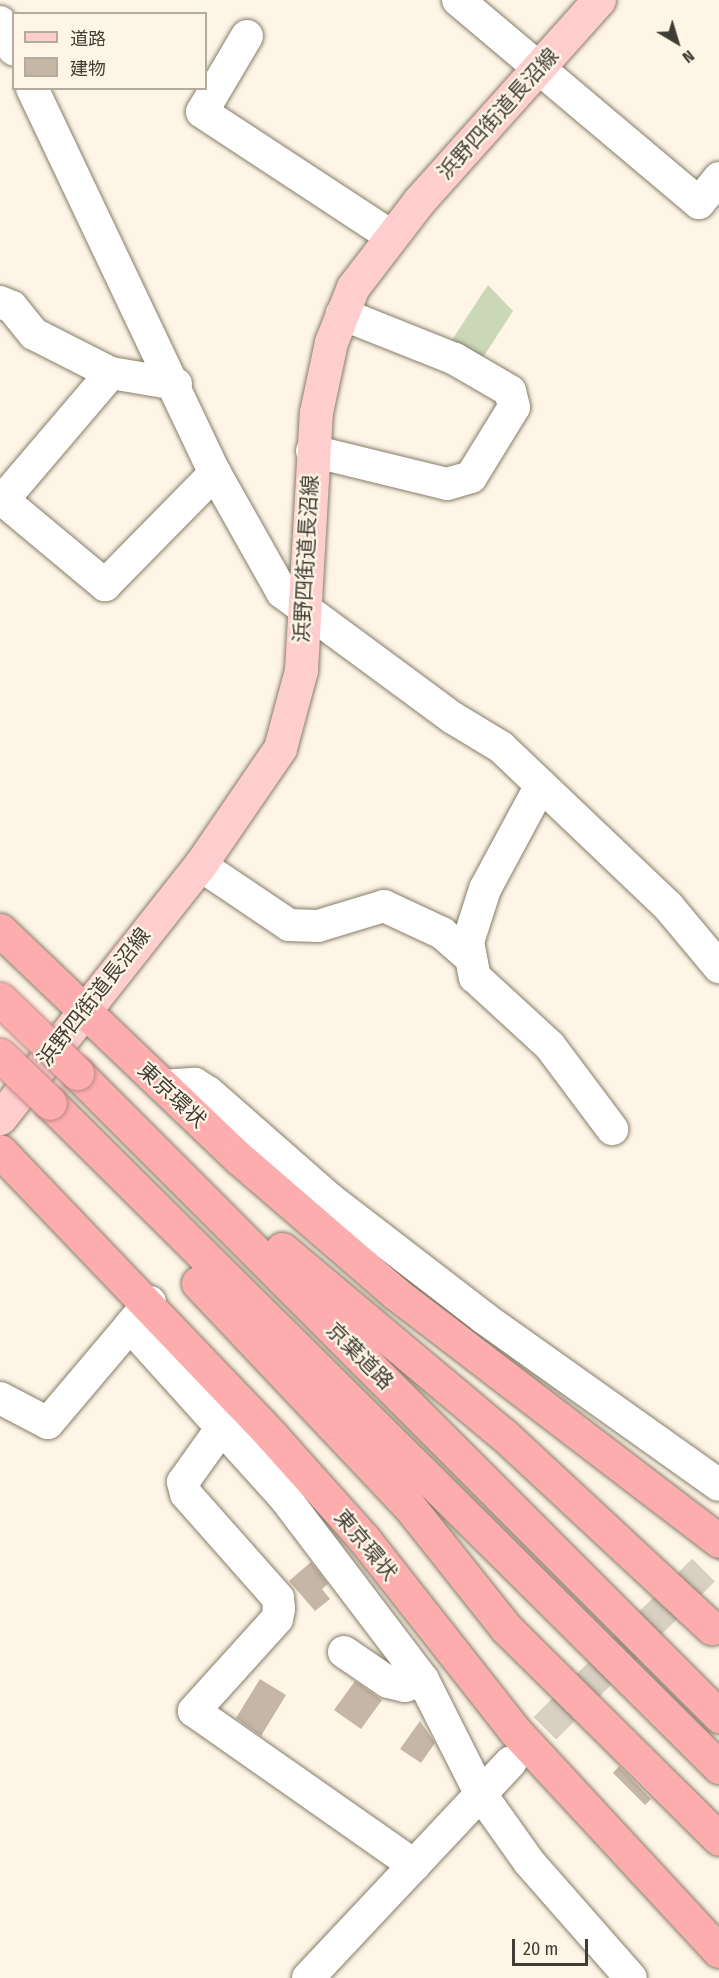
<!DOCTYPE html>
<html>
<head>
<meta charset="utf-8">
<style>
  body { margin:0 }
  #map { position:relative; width:719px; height:1978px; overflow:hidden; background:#fef5e6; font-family:"Fira Sans Condensed","Noto Sans JP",sans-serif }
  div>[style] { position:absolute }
  .green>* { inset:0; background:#cad8b8 }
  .building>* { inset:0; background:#c5b6a6 }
  .minor-tunnel>* { height:32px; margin-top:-16px; transform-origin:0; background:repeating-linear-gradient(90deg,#d8d0c3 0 32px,transparent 0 48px) }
  .roads { filter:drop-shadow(0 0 2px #867d6b) drop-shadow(0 0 2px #867d6b) }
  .minor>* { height:32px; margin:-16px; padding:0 16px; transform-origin:16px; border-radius:16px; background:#fff }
  .major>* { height:33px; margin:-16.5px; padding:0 16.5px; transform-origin:16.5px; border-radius:16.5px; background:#fecece }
  .highway>* { height:33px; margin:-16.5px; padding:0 16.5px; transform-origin:16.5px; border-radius:16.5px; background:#feadae }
  .bridges { filter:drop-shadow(0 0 2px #bc8684) drop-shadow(0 0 2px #bc8684) }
  .highway-bridge>* { height:33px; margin:-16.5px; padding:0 16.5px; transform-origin:16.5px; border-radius:16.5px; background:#feadae }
  span { translate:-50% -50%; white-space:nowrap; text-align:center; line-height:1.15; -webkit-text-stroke:4.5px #fef5e6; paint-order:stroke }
  .street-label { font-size:21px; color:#413d35 }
  .legend { position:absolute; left:12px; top:12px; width:195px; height:78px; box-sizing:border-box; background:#fef5e6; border:2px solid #b2ab9f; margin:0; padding:8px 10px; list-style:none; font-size:18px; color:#413d35 }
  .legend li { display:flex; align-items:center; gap:12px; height:30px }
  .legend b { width:30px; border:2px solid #b2ab9f }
  .north { position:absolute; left:647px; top:12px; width:60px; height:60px; -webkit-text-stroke:4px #fef5e6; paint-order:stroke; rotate:142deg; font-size:16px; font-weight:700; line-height:24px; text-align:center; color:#413d35 }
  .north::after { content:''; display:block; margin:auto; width:21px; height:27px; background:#413d35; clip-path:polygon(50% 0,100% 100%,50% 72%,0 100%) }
  .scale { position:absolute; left:512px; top:1939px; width:76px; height:27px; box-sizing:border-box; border:3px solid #413d35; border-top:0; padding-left:8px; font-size:18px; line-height:21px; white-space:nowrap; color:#413d35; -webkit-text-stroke:4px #fef5e6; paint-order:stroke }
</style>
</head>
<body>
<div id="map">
  <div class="green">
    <i style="clip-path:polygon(488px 285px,513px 311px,480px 362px,448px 346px)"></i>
  </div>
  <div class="building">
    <i style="clip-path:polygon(311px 1562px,328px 1584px,322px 1589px,330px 1599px,315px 1611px,289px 1581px)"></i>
    <i style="clip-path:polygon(260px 1679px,286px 1695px,261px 1736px,236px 1718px)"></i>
    <i style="clip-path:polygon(355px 1681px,382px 1700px,361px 1729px,334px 1710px)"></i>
    <i style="clip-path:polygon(420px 1721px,435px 1743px,421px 1763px,400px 1749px)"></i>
    <i style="clip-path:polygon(619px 1766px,651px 1799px,645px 1805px,613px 1773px)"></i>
  </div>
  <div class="minor-tunnel">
    <i style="left:511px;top:1762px;width:293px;rotate:-44.9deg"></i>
  </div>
  <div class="roads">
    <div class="minor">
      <i style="left:458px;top:0;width:315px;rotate:40.1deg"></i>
      <i style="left:699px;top:203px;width:32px;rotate:-51deg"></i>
      <i style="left:0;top:22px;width:31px;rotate:63deg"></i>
      <i style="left:247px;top:36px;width:88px;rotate:120.6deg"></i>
      <i style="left:202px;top:112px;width:224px;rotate:33.3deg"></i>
      <i style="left:32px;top:88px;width:426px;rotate:64.6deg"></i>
      <i style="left:215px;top:473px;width:137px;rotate:60.6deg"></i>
      <i style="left:282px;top:592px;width:212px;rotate:36.4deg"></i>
      <i style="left:453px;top:718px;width:56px;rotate:31.1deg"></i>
      <i style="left:501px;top:747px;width:231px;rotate:43.6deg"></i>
      <i style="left:668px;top:906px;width:80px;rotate:50.1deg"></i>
      <i style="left:0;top:302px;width:13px;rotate:23deg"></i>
      <i style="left:12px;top:307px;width:35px;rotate:51deg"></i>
      <i style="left:34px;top:334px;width:86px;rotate:26.9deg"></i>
      <i style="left:176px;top:384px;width:66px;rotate:-170.4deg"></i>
      <i style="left:111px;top:373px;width:167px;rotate:130.4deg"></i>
      <i style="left:3px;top:500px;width:133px;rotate:39.8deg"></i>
      <i style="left:105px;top:585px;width:157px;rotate:-45.5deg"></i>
      <i style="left:312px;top:451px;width:139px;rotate:13.7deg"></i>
      <i style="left:447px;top:484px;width:25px;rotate:-16deg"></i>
      <i style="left:471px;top:477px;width:82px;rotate:-58.4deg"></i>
      <i style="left:514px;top:407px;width:16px;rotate:-104deg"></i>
      <i style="left:510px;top:391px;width:64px;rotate:-149.8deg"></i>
      <i style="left:455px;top:359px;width:122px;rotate:-158.3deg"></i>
      <i style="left:541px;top:785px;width:118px;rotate:118.3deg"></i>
      <i style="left:485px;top:889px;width:56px;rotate:107.8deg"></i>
      <i style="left:468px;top:942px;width:36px;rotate:79deg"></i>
      <i style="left:475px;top:977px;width:102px;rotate:42.6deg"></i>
      <i style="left:550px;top:1046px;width:104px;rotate:53.2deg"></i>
      <i style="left:200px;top:865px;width:107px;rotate:34deg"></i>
      <i style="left:289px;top:925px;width:29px;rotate:2deg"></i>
      <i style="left:318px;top:926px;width:69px;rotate:-16.9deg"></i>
      <i style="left:384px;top:906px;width:64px;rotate:25deg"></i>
      <i style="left:442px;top:933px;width:38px;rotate:41deg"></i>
      <i style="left:163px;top:1086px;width:32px;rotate:-4deg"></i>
      <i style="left:195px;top:1084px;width:15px;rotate:32deg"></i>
      <i style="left:208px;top:1092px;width:164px;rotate:41.3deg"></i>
      <i style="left:331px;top:1200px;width:193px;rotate:37.6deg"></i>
      <i style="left:484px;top:1318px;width:288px;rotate:35.4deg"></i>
      <i style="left:150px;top:1302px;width:31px;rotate:130deg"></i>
      <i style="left:130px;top:1326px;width:232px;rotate:48deg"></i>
      <i style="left:285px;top:1498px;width:228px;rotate:52.8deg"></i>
      <i style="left:423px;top:1680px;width:127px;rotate:63.2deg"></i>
      <i style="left:480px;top:1793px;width:85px;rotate:54.6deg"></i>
      <i style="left:529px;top:1862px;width:154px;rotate:48.7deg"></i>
      <i style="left:0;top:1398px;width:54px;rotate:27.5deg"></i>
      <i style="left:48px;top:1423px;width:127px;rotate:-49.8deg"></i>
      <i style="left:223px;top:1426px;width:69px;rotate:125.5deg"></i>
      <i style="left:183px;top:1482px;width:12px;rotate:76deg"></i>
      <i style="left:186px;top:1494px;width:139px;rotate:48.5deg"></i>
      <i style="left:278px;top:1598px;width:11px;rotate:85deg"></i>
      <i style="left:279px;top:1609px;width:10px;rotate:101deg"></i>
      <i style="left:277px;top:1619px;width:124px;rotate:132.1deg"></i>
      <i style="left:194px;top:1711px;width:269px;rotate:35deg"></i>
      <i style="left:344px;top:1652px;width:53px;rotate:34.3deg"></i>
      <i style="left:388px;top:1682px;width:17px;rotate:13deg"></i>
      <i style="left:405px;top:1686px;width:19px;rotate:-18deg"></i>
      <i style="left:308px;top:1978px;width:296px;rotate:-46.8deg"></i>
    </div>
    <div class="major">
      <i style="left:0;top:1118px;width:323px;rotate:-51.7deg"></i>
      <i style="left:200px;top:865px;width:142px;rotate:-55.6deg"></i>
      <i style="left:280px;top:748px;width:81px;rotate:-74.9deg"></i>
      <i style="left:301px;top:670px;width:258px;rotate:-86.7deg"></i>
      <i style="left:316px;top:412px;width:72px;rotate:-77.9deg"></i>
      <i style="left:331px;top:342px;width:59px;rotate:-68.2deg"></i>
      <i style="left:353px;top:287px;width:108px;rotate:-52.5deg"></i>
      <i style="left:419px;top:201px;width:270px;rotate:-48.2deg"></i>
    </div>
    <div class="highway">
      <i style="left:0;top:930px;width:332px;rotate:43.7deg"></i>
      <i style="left:240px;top:1159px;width:205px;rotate:40.8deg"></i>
      <i style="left:395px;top:1293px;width:408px;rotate:37.4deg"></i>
      <i style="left:77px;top:1073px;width:909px;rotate:45.04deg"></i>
      <i style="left:50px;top:1103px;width:943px;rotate:44.79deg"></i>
      <i style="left:0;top:1151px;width:394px;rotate:46.3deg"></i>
      <i style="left:272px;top:1436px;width:138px;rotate:48.2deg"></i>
      <i style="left:364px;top:1539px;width:244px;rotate:51.8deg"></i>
      <i style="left:515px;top:1731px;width:300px;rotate:47.2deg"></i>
      <i style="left:282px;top:1249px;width:290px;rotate:40deg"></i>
      <i style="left:504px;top:1435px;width:284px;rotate:42.9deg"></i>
      <i style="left:198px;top:1283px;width:307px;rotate:46.6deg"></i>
      <i style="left:409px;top:1506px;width:157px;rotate:51.5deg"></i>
      <i style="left:507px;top:1629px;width:298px;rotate:44.7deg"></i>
    </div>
  </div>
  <div class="bridges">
    <div class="highway-bridge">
      <i style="left:0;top:999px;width:107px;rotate:43.9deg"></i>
      <i style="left:0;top:1055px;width:69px;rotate:43.8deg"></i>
    </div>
  </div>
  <div class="street-label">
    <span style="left:498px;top:114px;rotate:-48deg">浜野四街道長沼線</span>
    <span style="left:306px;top:559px;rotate:-87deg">浜野四街道長沼線</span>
    <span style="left:94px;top:997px;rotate:-52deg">浜野四街道長沼線</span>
    <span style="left:172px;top:1095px;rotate:43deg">東京環状</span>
    <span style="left:360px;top:1356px;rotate:45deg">京葉道路</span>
    <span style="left:366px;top:1545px;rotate:50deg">東京環状</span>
  </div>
  <ul class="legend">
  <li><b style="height:8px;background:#fecece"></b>道路</li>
  <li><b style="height:16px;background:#c5b6a6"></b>建物</li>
  </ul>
  <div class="north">N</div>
  <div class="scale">20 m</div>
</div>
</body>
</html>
